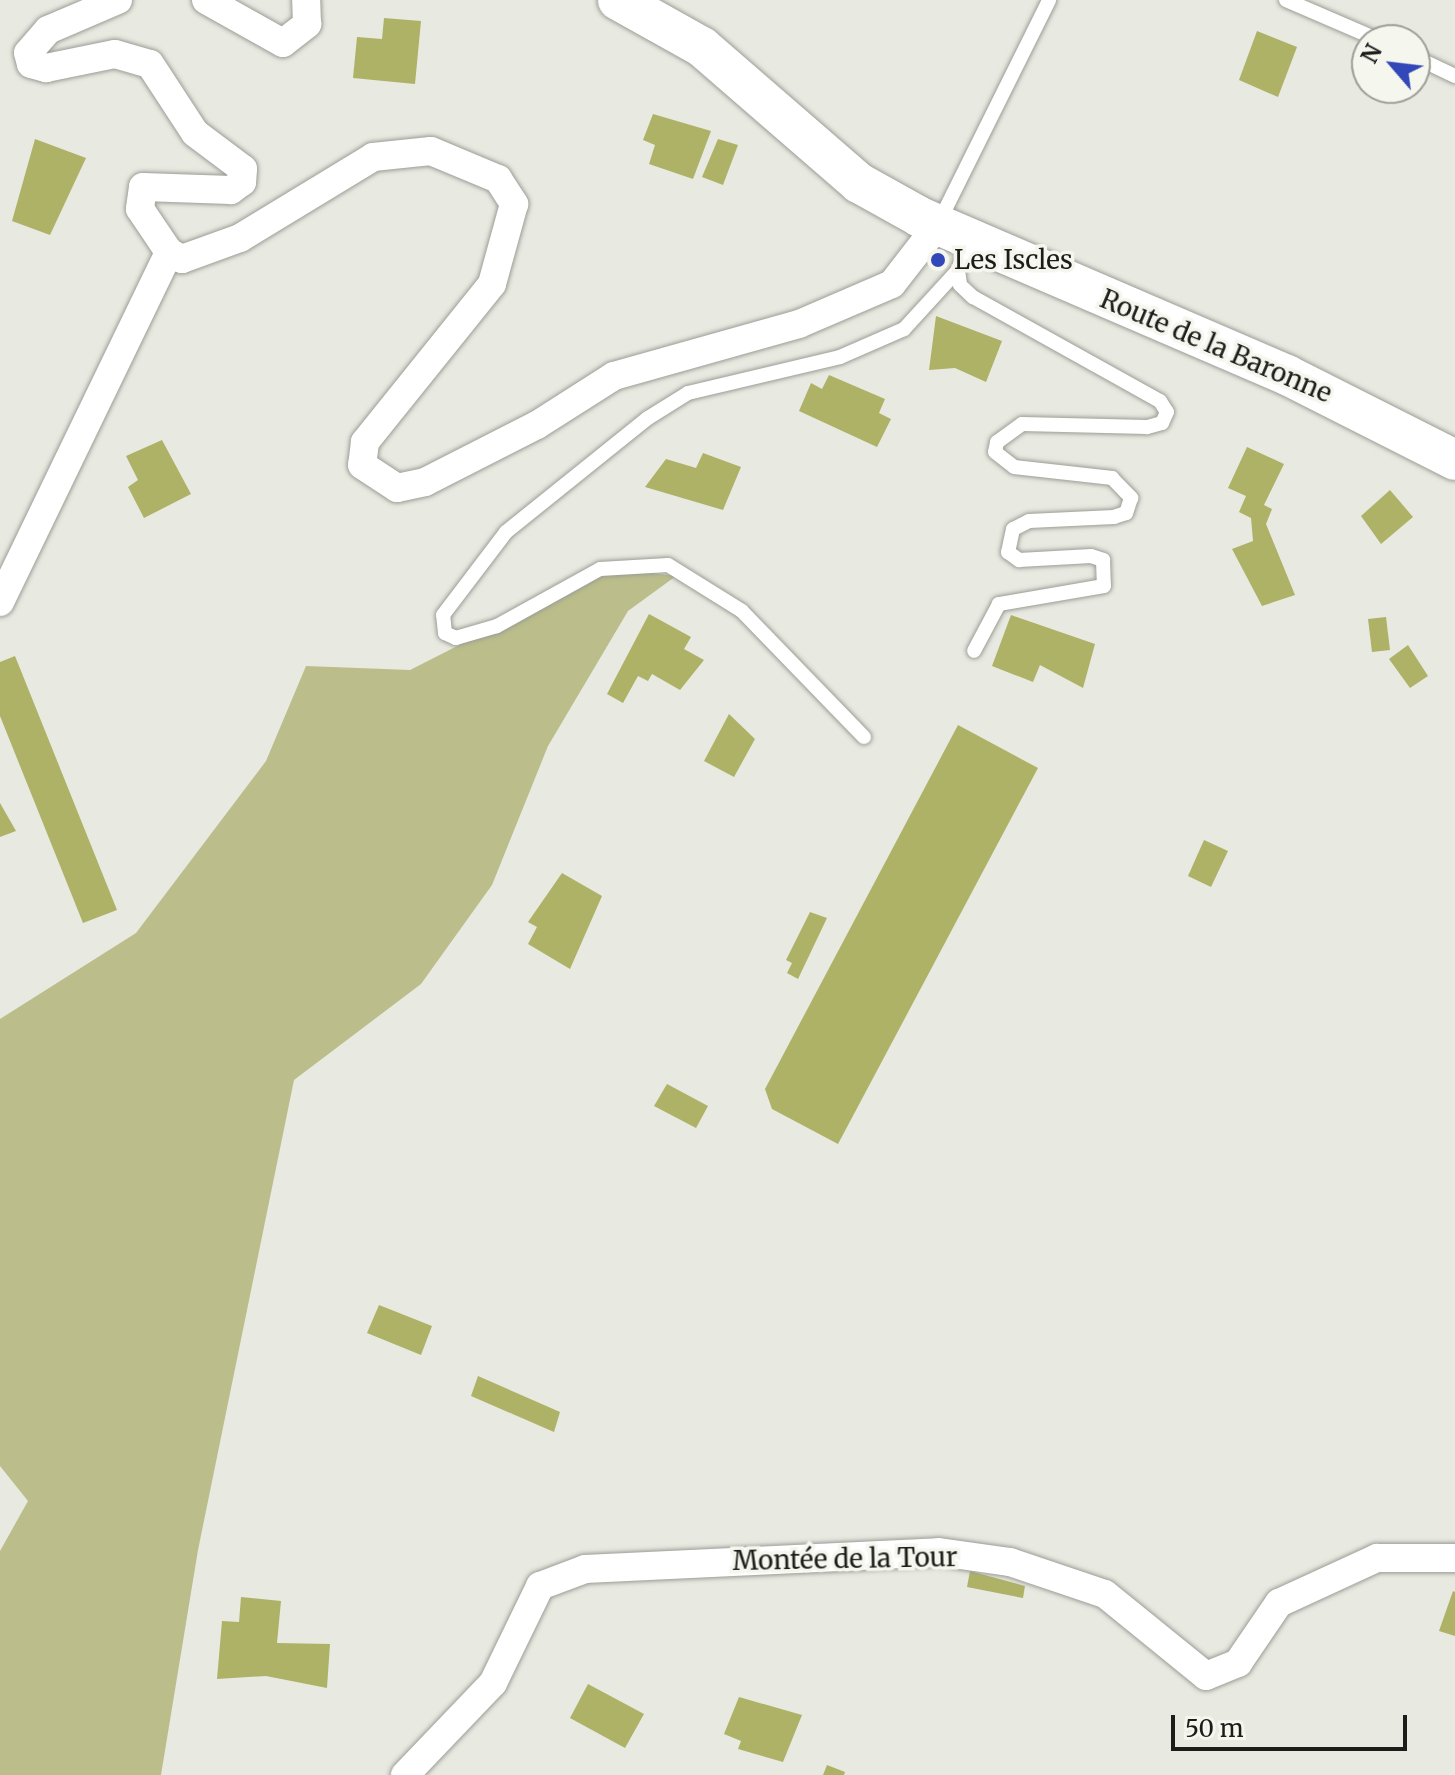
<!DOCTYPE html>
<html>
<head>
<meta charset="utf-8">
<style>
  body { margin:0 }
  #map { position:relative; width:1455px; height:1775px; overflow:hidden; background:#e8e9e1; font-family:Merriweather,serif }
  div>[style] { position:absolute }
  .green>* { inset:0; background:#bbbe8a }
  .building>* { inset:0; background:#aeb266 }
  .roads { filter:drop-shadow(0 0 2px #9c9d96) drop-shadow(0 0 2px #9c9d96) }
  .service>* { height:14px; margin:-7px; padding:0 7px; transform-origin:7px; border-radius:7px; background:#fff }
  .minor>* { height:28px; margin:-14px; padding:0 14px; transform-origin:14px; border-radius:14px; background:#fff }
  .secondary>* { height:40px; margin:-20px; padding:0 20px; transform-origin:20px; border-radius:20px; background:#fff }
  .dots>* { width:22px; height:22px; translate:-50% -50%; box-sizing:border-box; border:4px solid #f5f6ee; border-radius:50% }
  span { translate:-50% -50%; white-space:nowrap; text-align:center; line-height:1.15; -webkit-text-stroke:7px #f5f6ee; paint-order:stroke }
  .poi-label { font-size:26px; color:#1c1c19 }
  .left { translate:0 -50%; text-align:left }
  .street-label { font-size:26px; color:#1c1c19 }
  .north { position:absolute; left:1351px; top:24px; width:80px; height:80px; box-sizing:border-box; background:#f5f6ee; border:2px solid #9e9f99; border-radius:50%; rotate:298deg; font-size:22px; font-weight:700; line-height:32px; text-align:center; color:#1c1c19 }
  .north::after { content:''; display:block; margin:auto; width:28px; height:36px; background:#3248b9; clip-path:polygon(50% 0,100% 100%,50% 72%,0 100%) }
  .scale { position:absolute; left:1171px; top:1715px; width:236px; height:36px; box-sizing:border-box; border:4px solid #1c1c19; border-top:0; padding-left:10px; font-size:24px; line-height:28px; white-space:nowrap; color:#1c1c19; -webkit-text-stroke:6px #f5f6ee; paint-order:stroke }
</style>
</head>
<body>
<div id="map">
  <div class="green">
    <i style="clip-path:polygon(611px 568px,676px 576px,628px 611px,548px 746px,492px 885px,421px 984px,294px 1080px,198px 1550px,161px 1775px,0 1775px,0 1551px,28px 1501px,0 1466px,0 1019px,136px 933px,266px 761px,306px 666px,410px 670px)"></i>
  </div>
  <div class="building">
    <i style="clip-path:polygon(384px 18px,421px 21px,415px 84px,353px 78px,357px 37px,382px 39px)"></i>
    <i style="clip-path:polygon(1257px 31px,1297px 47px,1278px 97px,1239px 80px)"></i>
    <i style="clip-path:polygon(653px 114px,711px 131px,693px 179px,649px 164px,655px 145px,643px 140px)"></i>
    <i style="clip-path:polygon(35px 139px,86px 158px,50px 235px,12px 221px)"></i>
    <i style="clip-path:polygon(718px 139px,738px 145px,723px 185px,702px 177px)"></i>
    <i style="clip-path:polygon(936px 316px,1002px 341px,986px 382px,955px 368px,929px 370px)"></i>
    <i style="clip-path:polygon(829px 375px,885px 399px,879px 413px,891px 419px,877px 447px,799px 411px,811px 383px,822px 389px)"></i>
    <i style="clip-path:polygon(162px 440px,191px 494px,144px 518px,128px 487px,138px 480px,126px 456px)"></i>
    <i style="clip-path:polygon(1247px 447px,1284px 464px,1264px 505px,1272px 509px,1266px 524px,1295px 595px,1262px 606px,1232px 549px,1253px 541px,1251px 518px,1239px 512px,1246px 496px,1228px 488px)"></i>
    <i style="clip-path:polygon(703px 453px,741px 467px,723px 510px,645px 487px,666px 459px,696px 468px)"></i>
    <i style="clip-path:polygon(1390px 490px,1413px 517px,1381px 544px,1361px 516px)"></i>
    <i style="clip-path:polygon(649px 614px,691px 637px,684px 649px,704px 660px,680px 690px,652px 674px,648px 681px,638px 676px,623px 703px,607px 694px)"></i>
    <i style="clip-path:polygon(1011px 615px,1095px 644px,1083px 688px,1040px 665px,1033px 682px,992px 666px)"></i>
    <i style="clip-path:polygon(1386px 617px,1390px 650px,1372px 652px,1368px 619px)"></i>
    <i style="clip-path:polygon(1408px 645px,1428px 676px,1410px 688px,1389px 659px)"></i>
    <i style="clip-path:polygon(15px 656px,117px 910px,83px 923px,0 716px,0 662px)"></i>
    <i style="clip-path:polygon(729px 714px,755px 739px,734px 777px,704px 761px)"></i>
    <i style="clip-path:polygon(958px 725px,1038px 768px,838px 1144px,772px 1109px,765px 1089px)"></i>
    <i style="clip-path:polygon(0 803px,16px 831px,0 837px)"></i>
    <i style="clip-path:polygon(1204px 840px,1228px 851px,1211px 887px,1188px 876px)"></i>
    <i style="clip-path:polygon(562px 873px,602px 896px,570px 969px,528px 944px,537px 927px,528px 922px)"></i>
    <i style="clip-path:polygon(810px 912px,827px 918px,798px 979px,787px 973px,792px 963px,786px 960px)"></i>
    <i style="clip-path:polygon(667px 1084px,708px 1106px,696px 1128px,654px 1106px)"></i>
    <i style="clip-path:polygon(379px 1305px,432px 1326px,421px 1355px,367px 1333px)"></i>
    <i style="clip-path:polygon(478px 1376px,560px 1412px,554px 1432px,471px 1396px)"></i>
    <i style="clip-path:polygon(970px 1571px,1025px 1586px,1023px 1598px,967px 1587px)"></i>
    <i style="clip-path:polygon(1453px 1591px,1455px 1592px,1455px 1636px,1439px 1631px)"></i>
    <i style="clip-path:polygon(241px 1597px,281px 1601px,277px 1643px,330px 1644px,327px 1688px,266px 1676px,217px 1679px,222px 1621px,239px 1622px)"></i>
    <i style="clip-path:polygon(588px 1684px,644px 1714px,625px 1748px,570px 1718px)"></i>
    <i style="clip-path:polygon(739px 1697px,802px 1715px,783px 1762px,738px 1749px,741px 1741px,724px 1734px)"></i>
    <i style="clip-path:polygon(827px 1765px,845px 1772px,844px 1775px,823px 1775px)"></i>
  </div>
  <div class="roads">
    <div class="service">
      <i style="left:1286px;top:0;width:101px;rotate:23.3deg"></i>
      <i style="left:1415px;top:57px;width:44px;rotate:25.4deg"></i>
      <i style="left:939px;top:222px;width:248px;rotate:-63.6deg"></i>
      <i style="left:968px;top:241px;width:31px;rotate:109deg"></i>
      <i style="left:958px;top:270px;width:15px;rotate:82deg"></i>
      <i style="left:960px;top:285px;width:18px;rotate:43deg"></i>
      <i style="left:973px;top:297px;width:214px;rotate:29.1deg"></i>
      <i style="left:1160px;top:401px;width:13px;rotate:58deg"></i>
      <i style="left:1167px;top:412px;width:12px;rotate:114deg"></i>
      <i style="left:1162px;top:423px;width:16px;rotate:165deg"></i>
      <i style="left:1147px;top:427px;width:125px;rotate:-178.6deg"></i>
      <i style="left:1022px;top:424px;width:31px;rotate:144deg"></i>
      <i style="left:997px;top:442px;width:10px;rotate:101deg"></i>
      <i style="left:995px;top:452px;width:24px;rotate:38deg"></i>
      <i style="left:1014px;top:467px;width:99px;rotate:6.4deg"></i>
      <i style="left:1112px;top:478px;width:28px;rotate:46deg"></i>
      <i style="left:1131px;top:498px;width:16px;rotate:108deg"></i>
      <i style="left:1126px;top:513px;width:13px;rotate:162deg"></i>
      <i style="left:1114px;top:517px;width:85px;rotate:177.3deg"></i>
      <i style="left:1029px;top:521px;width:18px;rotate:153deg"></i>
      <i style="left:1013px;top:529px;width:24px;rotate:102deg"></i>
      <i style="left:1008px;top:552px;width:14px;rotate:36deg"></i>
      <i style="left:1019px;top:560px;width:72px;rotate:-3.2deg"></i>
      <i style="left:1091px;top:556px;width:13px;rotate:18deg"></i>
      <i style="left:1103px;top:560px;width:26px;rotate:88deg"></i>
      <i style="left:1104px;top:586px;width:107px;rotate:170.3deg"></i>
      <i style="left:999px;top:604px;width:53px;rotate:118deg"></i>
      <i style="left:864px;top:737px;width:175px;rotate:-134.1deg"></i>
      <i style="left:742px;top:611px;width:87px;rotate:-148.1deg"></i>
      <i style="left:668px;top:565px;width:68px;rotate:176.6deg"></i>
      <i style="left:600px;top:569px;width:118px;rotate:151deg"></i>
      <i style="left:497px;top:626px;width:43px;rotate:163.7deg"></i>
      <i style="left:456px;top:638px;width:12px;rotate:-156deg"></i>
      <i style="left:445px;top:633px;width:18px;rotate:-96deg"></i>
      <i style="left:443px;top:615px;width:104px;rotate:-52.8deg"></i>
      <i style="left:506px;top:532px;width:182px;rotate:-38.8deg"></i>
      <i style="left:648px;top:418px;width:47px;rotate:-32deg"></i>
      <i style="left:688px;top:393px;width:156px;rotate:-13.3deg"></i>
      <i style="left:840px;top:357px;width:70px;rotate:-23.6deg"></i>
      <i style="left:904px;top:329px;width:80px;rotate:-47.5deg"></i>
    </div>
    <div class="minor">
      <i style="left:118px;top:0;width:76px;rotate:156.8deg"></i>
      <i style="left:48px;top:30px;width:30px;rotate:131deg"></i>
      <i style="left:28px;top:53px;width:11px;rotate:75deg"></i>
      <i style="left:31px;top:64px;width:16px;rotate:15deg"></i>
      <i style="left:46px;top:68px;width:70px;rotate:-11.5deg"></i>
      <i style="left:115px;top:54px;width:36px;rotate:16deg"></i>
      <i style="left:150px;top:64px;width:82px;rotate:56.9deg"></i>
      <i style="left:195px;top:133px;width:60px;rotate:36.9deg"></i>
      <i style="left:243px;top:169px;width:13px;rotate:94deg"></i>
      <i style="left:242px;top:182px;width:14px;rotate:144deg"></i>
      <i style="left:231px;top:190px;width:88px;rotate:-178deg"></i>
      <i style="left:143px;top:187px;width:22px;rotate:98deg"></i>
      <i style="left:140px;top:209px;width:52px;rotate:56deg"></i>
      <i style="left:169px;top:252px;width:15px;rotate:28deg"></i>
      <i style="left:182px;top:259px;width:62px;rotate:-19.9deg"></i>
      <i style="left:240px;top:238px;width:156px;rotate:-31.3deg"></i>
      <i style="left:373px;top:157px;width:58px;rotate:-5.9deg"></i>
      <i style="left:431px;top:151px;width:73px;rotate:22.7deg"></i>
      <i style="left:498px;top:179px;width:30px;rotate:57deg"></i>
      <i style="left:514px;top:204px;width:83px;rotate:105.4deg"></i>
      <i style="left:492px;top:284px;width:203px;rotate:128.8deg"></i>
      <i style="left:365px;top:442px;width:23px;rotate:97deg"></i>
      <i style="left:362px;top:465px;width:42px;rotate:33.3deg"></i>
      <i style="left:397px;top:488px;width:29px;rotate:-12deg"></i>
      <i style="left:425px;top:482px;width:126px;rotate:-27deg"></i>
      <i style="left:537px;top:425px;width:91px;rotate:-32.5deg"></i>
      <i style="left:614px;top:376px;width:192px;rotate:-15.7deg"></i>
      <i style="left:799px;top:324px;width:101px;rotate:-23.3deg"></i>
      <i style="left:892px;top:284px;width:73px;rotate:-52.2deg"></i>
      <i style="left:206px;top:0;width:88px;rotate:29.2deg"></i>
      <i style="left:283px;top:43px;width:31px;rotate:-38deg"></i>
      <i style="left:307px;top:24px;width:24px;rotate:-92deg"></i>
      <i style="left:0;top:602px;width:389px;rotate:-64.2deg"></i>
      <i style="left:405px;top:1775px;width:127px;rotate:-46.3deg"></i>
      <i style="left:493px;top:1683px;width:108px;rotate:-64.1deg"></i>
      <i style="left:540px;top:1586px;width:48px;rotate:-20.7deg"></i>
      <i style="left:585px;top:1569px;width:354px;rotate:-2.7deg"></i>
      <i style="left:939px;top:1552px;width:72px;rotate:8deg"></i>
      <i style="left:1010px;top:1562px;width:100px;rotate:18.6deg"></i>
      <i style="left:1105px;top:1594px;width:130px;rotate:39.1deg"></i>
      <i style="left:1206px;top:1676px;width:35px;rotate:-22deg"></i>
      <i style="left:1238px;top:1663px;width:73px;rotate:-55.7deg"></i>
      <i style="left:1279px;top:1603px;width:108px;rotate:-24.7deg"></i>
      <i style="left:1377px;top:1558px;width:78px"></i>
    </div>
    <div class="secondary">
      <i style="left:618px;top:0;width:96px;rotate:29.2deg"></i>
      <i style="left:702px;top:47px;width:208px;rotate:40.9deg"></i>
      <i style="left:859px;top:183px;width:70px;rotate:29.1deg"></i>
      <i style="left:920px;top:217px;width:400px;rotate:23.3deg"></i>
      <i style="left:1287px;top:375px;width:188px;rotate:26.8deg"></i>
    </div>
  </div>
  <div class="dots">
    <i style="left:938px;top:260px;background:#3248b9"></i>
  </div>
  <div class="poi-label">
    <span class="left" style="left:954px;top:260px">Les Iscles</span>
  </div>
  <div class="street-label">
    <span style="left:1216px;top:346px;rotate:23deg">Route de la Baronne</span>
    <span style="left:845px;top:1559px;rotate:-1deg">Montée de la Tour</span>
  </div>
  <div class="north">N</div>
  <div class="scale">50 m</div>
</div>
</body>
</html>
